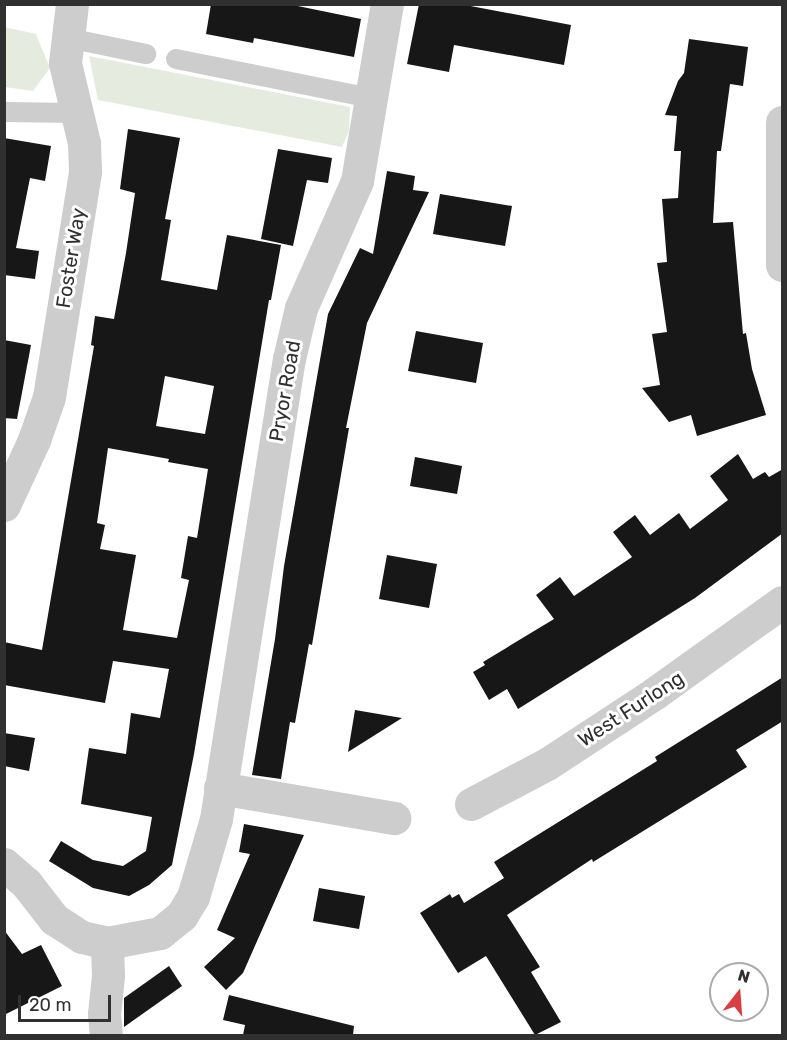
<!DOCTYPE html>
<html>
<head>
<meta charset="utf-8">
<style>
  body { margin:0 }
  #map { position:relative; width:787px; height:1040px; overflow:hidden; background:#fff; font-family:Rubik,sans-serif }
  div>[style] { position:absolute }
  .green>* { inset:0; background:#e5ecdf }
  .building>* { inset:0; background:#171717 }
  .service>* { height:20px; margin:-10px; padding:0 10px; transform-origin:10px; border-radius:10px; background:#cdcdcd }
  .minor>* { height:33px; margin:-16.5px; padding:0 16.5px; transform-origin:16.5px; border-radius:16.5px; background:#cdcdcd }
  span { translate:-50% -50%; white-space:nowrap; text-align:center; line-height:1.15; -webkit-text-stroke:6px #fff; paint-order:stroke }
  .street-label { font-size:20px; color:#303030 }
  .frame { position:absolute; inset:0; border:6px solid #303030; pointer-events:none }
  .north { position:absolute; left:709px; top:962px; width:60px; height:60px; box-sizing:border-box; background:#fff; border:2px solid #acacac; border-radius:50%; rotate:17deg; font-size:16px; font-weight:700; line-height:24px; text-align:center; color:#303030 }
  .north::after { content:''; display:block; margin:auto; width:21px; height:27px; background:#db3d43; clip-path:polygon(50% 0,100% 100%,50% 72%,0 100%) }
  .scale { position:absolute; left:18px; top:995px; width:93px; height:27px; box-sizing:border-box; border:3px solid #303030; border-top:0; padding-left:8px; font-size:18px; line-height:21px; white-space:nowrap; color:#303030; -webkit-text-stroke:4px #fff; paint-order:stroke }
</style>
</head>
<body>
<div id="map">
  <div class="green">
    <i style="clip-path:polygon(4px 27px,36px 34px,50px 68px,33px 91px,5px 87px)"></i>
    <i style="clip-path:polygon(89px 56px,350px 107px,349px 131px,342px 147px,98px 100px)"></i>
  </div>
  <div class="building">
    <i style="clip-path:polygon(211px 4px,288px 4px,361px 19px,354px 57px,254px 38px,253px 43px,206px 34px)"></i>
    <i style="clip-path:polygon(419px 4px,460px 4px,571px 25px,564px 65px,454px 45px,449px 72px,407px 64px)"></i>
    <i style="clip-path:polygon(689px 39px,748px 47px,743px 86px,730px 84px,721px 151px,717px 151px,713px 223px,733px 222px,743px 334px,746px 333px,752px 369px,766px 415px,697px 436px,691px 415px,669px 422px,642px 388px,660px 385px,652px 334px,667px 332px,657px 263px,667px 262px,662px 199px,678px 198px,681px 151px,674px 151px,677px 116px,665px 115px,678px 81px,684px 73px)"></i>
    <i style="clip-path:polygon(evenodd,128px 129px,180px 138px,165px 219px,171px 220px,161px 280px,217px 290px,227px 235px,281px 245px,271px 300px,269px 300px,194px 754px,172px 865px,149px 885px,129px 896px,93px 888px,49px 861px,61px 841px,93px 860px,123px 866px,146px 851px,152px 817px,81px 804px,89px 748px,126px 754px,131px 713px,160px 718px,169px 669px,113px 661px,105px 703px,4px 685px,4px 642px,42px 650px,94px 346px,91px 345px,95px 316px,114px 319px,126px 253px,135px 193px,120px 189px,128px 129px,165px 376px,214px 386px,205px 434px,156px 426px,165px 376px,128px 129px,108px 448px,169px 459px,168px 462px,208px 469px,197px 538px,188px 536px,181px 578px,189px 580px,177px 638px,123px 630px,136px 555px,100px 549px,105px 525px,97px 523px,108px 448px)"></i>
    <i style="clip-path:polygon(4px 138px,51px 146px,45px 181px,30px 178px,16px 248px,39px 251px,35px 279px,4px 275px)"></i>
    <i style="clip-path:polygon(278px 149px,332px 158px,328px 183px,307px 180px,293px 246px,261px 239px)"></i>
    <i style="clip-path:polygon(387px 171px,415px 176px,413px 190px,429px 192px,367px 323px,346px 428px,349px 428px,312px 645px,309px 644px,295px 723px,290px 722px,281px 779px,252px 775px,275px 639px,284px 566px,328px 314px,360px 248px,373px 254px)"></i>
    <i style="clip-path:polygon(440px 194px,512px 206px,505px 246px,433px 234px)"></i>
    <i style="clip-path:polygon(416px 331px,483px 343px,476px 383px,408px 371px)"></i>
    <i style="clip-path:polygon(4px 340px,31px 345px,17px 419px,4px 418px)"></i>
    <i style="clip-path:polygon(738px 454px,753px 479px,765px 472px,769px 477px,783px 469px,783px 533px,695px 598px,518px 709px,507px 689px,489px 700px,473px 672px,485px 665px,483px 662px,554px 619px,536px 595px,560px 577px,574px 596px,632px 557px,613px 532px,635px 515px,650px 535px,679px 513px,690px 529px,728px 500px,710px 476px)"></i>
    <i style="clip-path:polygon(415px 457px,462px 466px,457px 494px,410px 486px)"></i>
    <i style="clip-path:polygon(387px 555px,437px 564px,429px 608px,379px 599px)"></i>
    <i style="clip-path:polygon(783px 677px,783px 721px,736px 750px,747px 767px,593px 862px,592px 859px,507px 915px,540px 967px,531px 972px,561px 1022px,535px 1035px,486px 956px,458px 973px,420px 913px,450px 894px,452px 898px,459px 894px,464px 903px,504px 878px,494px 862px,657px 761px,655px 757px)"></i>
    <i style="clip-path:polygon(355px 710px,402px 718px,348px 752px)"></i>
    <i style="clip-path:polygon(4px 733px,35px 738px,29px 771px,4px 766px)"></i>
    <i style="clip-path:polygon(244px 824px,304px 835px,243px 973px,226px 990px,204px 967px,235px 938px,217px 930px,250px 854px,239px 852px)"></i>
    <i style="clip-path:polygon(319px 888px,365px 896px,359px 929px,313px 921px)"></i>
    <i style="clip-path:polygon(4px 930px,22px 954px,41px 945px,62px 986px,4px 1015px)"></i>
    <i style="clip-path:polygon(169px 966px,182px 986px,124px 1027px,124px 998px)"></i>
    <i style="clip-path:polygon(229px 995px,354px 1026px,353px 1035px,243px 1035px,245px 1025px,223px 1020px)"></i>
  </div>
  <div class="service">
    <i style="left:68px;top:38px;width:80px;rotate:11.6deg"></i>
    <i style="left:176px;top:59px;width:200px;rotate:11.3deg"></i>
    <i style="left:4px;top:112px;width:72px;rotate:0.8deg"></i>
  </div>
  <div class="minor">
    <i style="left:782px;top:122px;width:143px;rotate:90deg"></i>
    <i style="left:4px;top:505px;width:72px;rotate:-65.2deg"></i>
    <i style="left:34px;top:440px;width:46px;rotate:-70.8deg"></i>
    <i style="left:49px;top:397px;width:229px;rotate:-80.9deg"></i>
    <i style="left:85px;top:171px;width:28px;rotate:-92deg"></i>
    <i style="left:84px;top:143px;width:82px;rotate:-103.4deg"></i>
    <i style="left:65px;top:63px;width:59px;rotate:-83.2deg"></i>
    <i style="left:220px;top:788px;width:177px;rotate:9.8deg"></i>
    <i style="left:471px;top:804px;width:86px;rotate:-27.8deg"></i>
    <i style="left:547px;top:764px;width:129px;rotate:-33.3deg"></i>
    <i style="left:655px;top:693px;width:156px;rotate:-35.6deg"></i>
    <i style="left:4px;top:864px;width:29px;rotate:41deg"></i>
    <i style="left:26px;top:883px;width:46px;rotate:52.1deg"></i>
    <i style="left:54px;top:919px;width:33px;rotate:33deg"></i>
    <i style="left:82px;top:937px;width:26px;rotate:13deg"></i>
    <i style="left:107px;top:943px;width:54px;rotate:-10.7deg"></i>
    <i style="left:160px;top:933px;width:28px;rotate:-39deg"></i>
    <i style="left:182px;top:915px;width:21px;rotate:-59deg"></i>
    <i style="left:193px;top:897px;width:81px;rotate:-73.6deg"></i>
    <i style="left:216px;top:819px;width:466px;rotate:-81deg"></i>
    <i style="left:289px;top:359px;width:52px;rotate:-76.8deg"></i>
    <i style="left:301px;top:308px;width:139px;rotate:-66.2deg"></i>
    <i style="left:357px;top:181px;width:180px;rotate:-80.4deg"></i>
    <i style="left:106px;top:1036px;width:22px;rotate:-95deg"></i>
    <i style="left:104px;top:1014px;width:39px;rotate:-84deg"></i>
    <i style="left:108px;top:975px;width:32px;rotate:-92deg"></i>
  </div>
  <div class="street-label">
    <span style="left:71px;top:258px;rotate:-81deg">Foster Way</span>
    <span style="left:285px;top:391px;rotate:-80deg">Pryor Road</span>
    <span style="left:631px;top:709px;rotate:-33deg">West Furlong</span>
  </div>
  <div class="frame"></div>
  <div class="north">N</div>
  <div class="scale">20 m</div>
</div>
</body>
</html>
